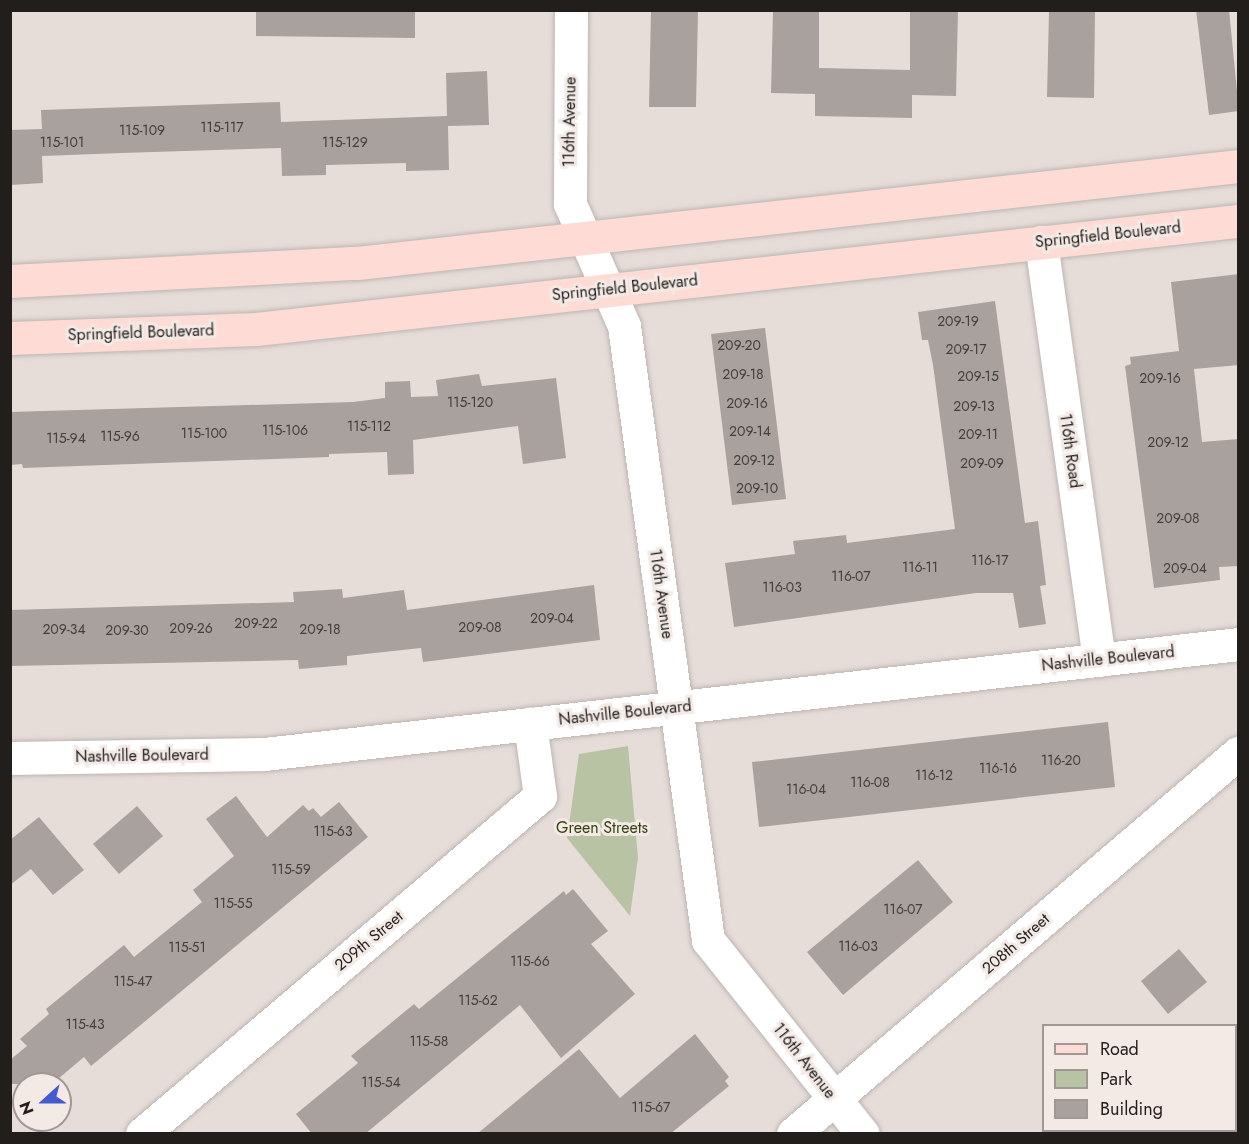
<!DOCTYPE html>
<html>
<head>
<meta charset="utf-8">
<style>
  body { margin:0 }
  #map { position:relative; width:1249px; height:1144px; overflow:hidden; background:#e6ddd9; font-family:Jost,sans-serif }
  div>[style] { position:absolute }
  .green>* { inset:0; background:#b8c3a4 }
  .building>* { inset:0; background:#a9a19d }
  .roads { filter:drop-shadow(0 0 2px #bdb5b1) drop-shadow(0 0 2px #bdb5b1) }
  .minor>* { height:33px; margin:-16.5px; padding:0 16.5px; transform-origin:16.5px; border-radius:16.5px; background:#fff }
  .major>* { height:33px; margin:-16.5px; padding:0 16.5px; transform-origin:16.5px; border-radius:16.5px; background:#fedcd5 }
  span { translate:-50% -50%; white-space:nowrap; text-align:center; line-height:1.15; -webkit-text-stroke:6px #f3eae6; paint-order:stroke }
  .number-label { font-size:14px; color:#433f3c }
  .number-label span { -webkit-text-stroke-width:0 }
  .street-label { font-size:16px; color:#211e1c }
  .park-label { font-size:16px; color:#354211 }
  .frame { position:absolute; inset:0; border:12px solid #211e1c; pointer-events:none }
  .legend { position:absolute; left:1042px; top:1024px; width:195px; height:108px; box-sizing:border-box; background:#f3eae6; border:2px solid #9f9895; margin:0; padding:8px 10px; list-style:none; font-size:18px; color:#211e1c }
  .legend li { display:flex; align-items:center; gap:12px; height:30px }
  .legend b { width:30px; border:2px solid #9f9895 }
  .north { position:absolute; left:12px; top:1072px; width:60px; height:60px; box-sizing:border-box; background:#f3eae6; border:2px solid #9f9895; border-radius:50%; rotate:249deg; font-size:16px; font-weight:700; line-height:24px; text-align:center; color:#211e1c }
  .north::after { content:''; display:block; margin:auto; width:21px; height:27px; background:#425bce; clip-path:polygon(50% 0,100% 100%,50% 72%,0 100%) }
</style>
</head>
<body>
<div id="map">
  <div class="green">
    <i style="clip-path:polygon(628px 746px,638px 858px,630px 916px,567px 838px,579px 754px)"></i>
  </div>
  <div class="building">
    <i style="clip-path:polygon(256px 10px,415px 10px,415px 38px,256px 36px)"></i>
    <i style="clip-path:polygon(651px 10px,698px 10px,696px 107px,649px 107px)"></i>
    <i style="clip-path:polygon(773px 10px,819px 10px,819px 68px,910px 70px,910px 10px,958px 10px,956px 96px,912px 95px,912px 118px,815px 116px,815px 94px,771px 93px)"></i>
    <i style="clip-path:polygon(1049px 10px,1095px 10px,1094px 98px,1047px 97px)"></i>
    <i style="clip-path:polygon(1196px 10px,1229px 10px,1239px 111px,1209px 115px)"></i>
    <i style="clip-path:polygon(487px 71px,489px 125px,448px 126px,449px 170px,406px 171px,406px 163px,326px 165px,326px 175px,282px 176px,281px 148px,122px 153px,42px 156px,43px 183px,10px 185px,10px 130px,42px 129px,41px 110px,280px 102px,281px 122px,447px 116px,446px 73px)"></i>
    <i style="clip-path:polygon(1239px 274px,1239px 365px,1194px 369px,1202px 442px,1239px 439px,1239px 566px,1219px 567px,1220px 580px,1154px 588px,1125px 366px,1131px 364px,1130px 357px,1179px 351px,1171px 282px)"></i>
    <i style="clip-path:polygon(995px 301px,1025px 523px,1038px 521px,1046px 585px,1040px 586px,1046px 624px,1019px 628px,1013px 593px,976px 593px,734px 627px,725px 563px,795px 554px,793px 541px,846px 535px,847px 543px,955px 529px,933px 365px,928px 340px,922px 340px,918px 312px)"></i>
    <i style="clip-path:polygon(765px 328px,786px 499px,732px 505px,711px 334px)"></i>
    <i style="clip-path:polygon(479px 374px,482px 386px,556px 378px,566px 458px,523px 464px,518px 426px,413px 440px,414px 474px,388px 475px,387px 452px,329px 454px,329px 457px,23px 468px,22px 464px,10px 465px,10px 412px,353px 402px,385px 398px,385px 382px,410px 381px,411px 397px,438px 396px,436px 380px)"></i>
    <i style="clip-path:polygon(594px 585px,600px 640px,423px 662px,421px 648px,347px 656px,347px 665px,299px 669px,298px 660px,10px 666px,10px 610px,294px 602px,293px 592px,342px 589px,343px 598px,404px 590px,407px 610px)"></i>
    <i style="clip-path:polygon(1108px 722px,1115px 787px,759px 827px,752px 762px)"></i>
    <i style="clip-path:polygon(236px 796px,267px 837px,303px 805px,309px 811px,313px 808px,321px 817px,339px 802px,368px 837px,91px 1066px,84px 1057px,52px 1084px,10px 1084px,10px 1060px,27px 1046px,20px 1039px,49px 1014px,46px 1009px,124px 945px,134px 957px,202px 902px,193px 890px,234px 856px,206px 819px)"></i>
    <i style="clip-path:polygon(137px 806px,163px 836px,119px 874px,93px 844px)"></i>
    <i style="clip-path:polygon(39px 817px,84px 870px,53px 895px,31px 869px,10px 885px,10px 840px)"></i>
    <i style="clip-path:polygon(918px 860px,953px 902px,843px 995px,807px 952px)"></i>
    <i style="clip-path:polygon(573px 889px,608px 931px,591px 944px,635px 994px,561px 1058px,520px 1005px,365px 1134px,312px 1134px,296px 1114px,358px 1063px,351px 1056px,414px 1004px,419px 1009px,564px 891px,566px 895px)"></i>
    <i style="clip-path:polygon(1179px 949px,1207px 982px,1168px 1014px,1141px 981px)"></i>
    <i style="clip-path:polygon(695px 1034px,729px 1077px,725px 1081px,729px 1086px,670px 1134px,477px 1134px,579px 1049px,620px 1098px)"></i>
  </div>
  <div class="roads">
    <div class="minor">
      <i style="left:571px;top:10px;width:194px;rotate:90.3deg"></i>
      <i style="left:570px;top:204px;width:133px;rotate:66.1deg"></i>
      <i style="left:624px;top:326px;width:620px;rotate:82.21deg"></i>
      <i style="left:708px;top:940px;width:248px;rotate:51.4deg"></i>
      <i style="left:1041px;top:242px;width:422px;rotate:82.1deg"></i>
      <i style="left:10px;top:758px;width:254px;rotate:-0.9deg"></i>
      <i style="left:264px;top:754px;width:980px;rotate:-6.44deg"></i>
      <i style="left:142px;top:1134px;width:522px;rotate:-40.34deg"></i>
      <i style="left:540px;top:796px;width:73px;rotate:-97.9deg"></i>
      <i style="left:793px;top:1134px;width:586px;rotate:-40.57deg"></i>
    </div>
    <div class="major">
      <i style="left:10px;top:281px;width:347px;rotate:-3deg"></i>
      <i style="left:357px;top:263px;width:886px;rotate:-6.28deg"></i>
      <i style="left:10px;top:338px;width:246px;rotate:-2.1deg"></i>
      <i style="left:256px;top:329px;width:988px;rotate:-6.28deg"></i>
    </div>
  </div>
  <div class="number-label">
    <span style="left:222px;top:127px">115-117</span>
    <span style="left:142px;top:130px">115-109</span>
    <span style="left:62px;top:142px">115-101</span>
    <span style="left:345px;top:142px">115-129</span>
    <span style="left:958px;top:321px">209-19</span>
    <span style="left:739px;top:345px">209-20</span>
    <span style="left:966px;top:349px">209-17</span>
    <span style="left:743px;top:374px">209-18</span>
    <span style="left:978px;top:376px">209-15</span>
    <span style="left:1160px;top:378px">209-16</span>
    <span style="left:470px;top:402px">115-120</span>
    <span style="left:747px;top:403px">209-16</span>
    <span style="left:974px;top:406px">209-13</span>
    <span style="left:369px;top:426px">115-112</span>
    <span style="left:285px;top:430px">115-106</span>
    <span style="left:750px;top:431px">209-14</span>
    <span style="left:204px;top:433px">115-100</span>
    <span style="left:978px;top:434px">209-11</span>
    <span style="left:120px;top:436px">115-96</span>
    <span style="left:66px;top:438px">115-94</span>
    <span style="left:1168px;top:442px">209-12</span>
    <span style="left:754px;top:460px">209-12</span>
    <span style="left:982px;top:463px">209-09</span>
    <span style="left:757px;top:488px">209-10</span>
    <span style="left:1178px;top:518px">209-08</span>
    <span style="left:990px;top:560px">116-17</span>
    <span style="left:920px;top:567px">116-11</span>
    <span style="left:1185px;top:568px">209-04</span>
    <span style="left:851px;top:576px">116-07</span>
    <span style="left:782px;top:587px">116-03</span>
    <span style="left:552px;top:618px">209-04</span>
    <span style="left:256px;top:623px">209-22</span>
    <span style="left:480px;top:627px">209-08</span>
    <span style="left:191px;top:628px">209-26</span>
    <span style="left:64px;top:629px">209-34</span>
    <span style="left:320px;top:629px">209-18</span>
    <span style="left:127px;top:630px">209-30</span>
    <span style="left:1061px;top:760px">116-20</span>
    <span style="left:998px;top:768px">116-16</span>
    <span style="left:934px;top:775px">116-12</span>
    <span style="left:870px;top:782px">116-08</span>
    <span style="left:806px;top:789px">116-04</span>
    <span style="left:333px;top:831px">115-63</span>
    <span style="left:291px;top:869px">115-59</span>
    <span style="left:233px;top:903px">115-55</span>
    <span style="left:903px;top:909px">116-07</span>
    <span style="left:858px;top:946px">116-03</span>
    <span style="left:187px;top:947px">115-51</span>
    <span style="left:530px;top:961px">115-66</span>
    <span style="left:133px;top:981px">115-47</span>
    <span style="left:478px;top:1000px">115-62</span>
    <span style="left:85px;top:1024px">115-43</span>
    <span style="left:429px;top:1041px">115-58</span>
    <span style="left:381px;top:1082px">115-54</span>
    <span style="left:651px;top:1107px">115-67</span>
  </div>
  <div class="street-label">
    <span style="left:570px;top:122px;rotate:-89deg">116th Avenue</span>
    <span style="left:1108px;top:235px;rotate:-6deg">Springfield Boulevard</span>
    <span style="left:625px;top:288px;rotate:-6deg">Springfield Boulevard</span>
    <span style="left:141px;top:333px;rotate:-2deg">Springfield Boulevard</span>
    <span style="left:1070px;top:451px;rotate:82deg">116th Road</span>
    <span style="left:661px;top:594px;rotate:82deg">116th Avenue</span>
    <span style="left:1108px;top:659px;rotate:-6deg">Nashville Boulevard</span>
    <span style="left:625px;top:713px;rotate:-6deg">Nashville Boulevard</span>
    <span style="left:142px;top:756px;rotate:-1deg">Nashville Boulevard</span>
    <span style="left:369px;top:941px;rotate:-40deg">209th Street</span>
    <span style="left:1016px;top:944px;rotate:-41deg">208th Street</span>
    <span style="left:804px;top:1061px;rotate:52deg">116th Avenue</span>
  </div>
  <div class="park-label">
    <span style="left:602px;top:828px">Green Streets</span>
  </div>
  <div class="frame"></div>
  <ul class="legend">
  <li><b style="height:8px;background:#fedcd5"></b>Road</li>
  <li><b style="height:16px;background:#b8c3a4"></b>Park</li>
  <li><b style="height:16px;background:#a9a19d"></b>Building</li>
  </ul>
  <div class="north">N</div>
</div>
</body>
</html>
